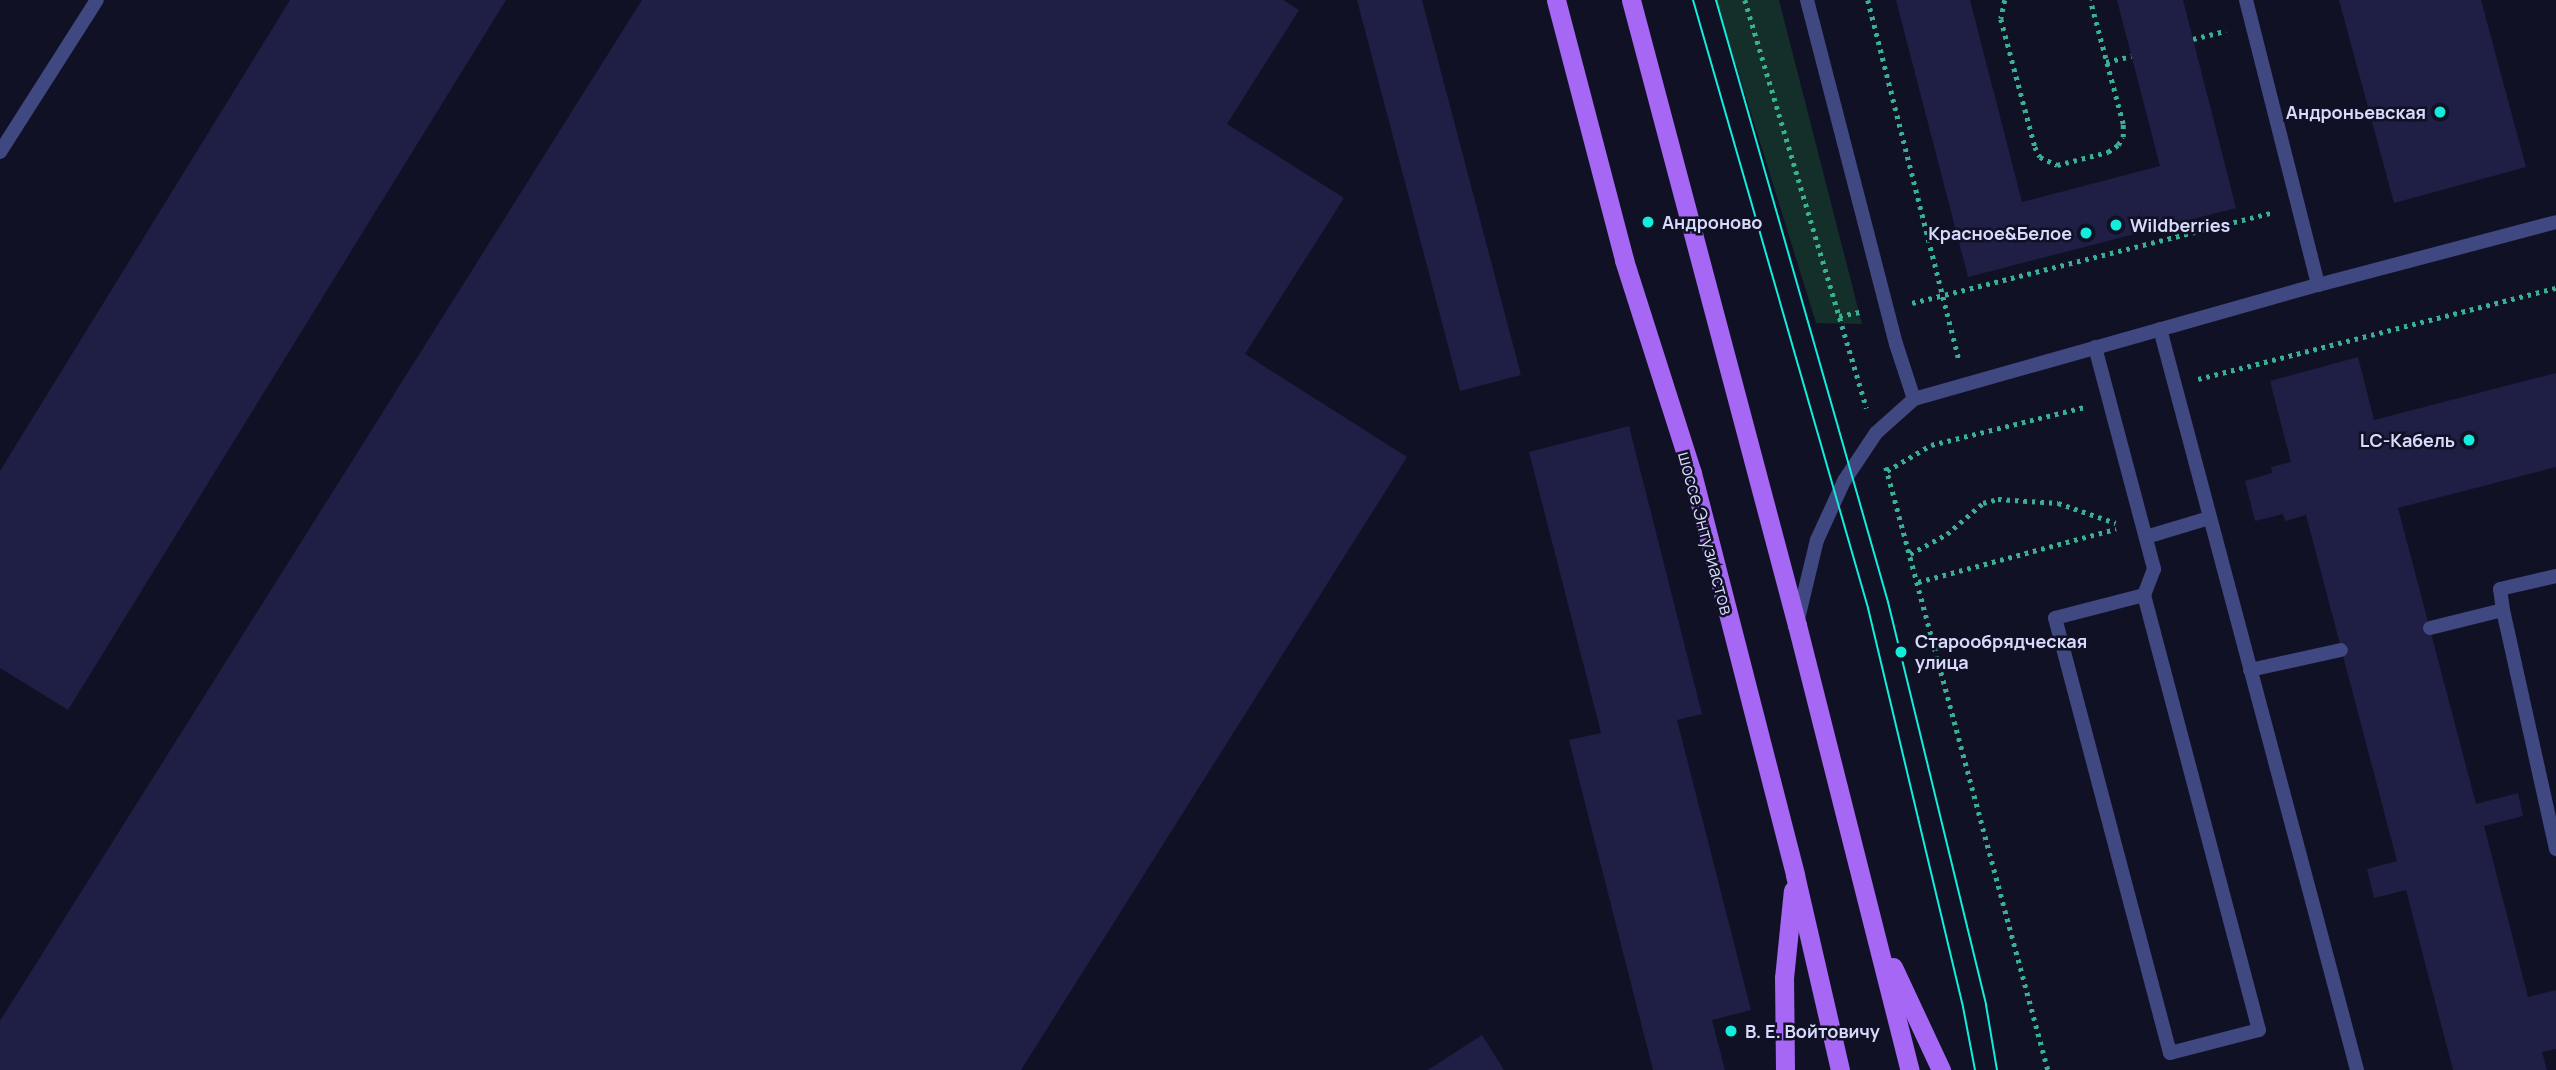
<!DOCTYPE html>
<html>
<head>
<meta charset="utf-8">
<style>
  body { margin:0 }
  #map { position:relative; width:2556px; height:1070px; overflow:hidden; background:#111125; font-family:Manrope,sans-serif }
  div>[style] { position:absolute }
  .green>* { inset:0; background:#142e29 }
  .building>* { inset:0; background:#1f1e44 }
  .path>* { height:4.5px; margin-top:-2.25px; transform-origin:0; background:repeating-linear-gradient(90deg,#39af93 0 3.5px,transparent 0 8.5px) }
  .service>* { height:14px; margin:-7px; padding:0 7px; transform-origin:7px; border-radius:7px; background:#3f4880 }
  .minor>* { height:14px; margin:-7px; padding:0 7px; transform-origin:7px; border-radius:7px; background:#3f4880 }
  .primary>* { height:19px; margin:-9.5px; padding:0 9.5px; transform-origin:9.5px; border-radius:9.5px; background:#a667f4 }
  .tram>* { height:2px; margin:-1px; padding:0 1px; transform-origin:1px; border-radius:1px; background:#12eddc }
  .dots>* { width:19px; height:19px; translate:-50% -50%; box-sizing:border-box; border:4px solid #111125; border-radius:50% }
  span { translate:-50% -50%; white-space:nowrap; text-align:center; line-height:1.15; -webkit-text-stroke:5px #111125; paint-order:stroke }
  .poi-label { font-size:18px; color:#d7dafc; font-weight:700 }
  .right { translate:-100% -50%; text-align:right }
  .left { translate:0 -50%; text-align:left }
  .street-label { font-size:18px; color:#d7dafc }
</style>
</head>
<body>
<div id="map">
  <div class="green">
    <i style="clip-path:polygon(1716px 0,1779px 0,1862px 324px,1816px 323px)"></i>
  </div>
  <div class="building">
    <i style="clip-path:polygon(290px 0,506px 0,68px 710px,0 668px,0 471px)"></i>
    <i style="clip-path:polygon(642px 0,1283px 0,1299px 10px,1227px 124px,1344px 198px,1245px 354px,1407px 457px,1021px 1070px,0 1070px,0 1021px)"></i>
    <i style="clip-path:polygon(1357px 0,1422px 0,1521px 375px,1460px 391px)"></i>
    <i style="clip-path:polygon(1896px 0,1970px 0,2022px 202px,2160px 166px,2117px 0,2183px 0,2236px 208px,1968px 277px)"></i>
    <i style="clip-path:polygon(2339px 0,2481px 0,2526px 167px,2394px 203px)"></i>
    <i style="clip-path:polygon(2358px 357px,2374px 420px,2556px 373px,2556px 467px,2398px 508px,2476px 804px,2518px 793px,2523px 816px,2484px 826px,2528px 997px,2556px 990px,2556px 1049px,2542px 1052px,2547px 1070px,2453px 1070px,2406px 890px,2374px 898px,2367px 869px,2397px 861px,2306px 515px,2285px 521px,2283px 514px,2255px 521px,2245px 481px,2272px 473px,2271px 467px,2291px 462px,2270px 381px)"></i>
    <i style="clip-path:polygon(1629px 426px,1702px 714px,1677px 720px,1751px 1010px,1712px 1020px,1725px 1070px,1653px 1070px,1569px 740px,1601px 733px,1529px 452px)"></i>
    <i style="clip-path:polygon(1482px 1035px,1504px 1070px,1428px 1070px)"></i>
  </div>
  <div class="path">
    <i style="left:1745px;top:0;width:426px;rotate:73.4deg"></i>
    <i style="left:1868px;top:0;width:370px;rotate:75.8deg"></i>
    <i style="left:2005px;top:0;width:19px;rotate:102deg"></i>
    <i style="left:2001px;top:19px;width:132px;rotate:75.1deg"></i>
    <i style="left:2035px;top:147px;width:11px;rotate:63deg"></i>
    <i style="left:2040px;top:157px;width:19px;rotate:25deg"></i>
    <i style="left:2057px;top:165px;width:53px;rotate:-14.3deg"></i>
    <i style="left:2108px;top:152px;width:12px;rotate:-35deg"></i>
    <i style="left:2118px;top:145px;width:9px;rotate:-58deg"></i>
    <i style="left:2123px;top:137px;width:13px;rotate:-90deg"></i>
    <i style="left:2123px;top:124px;width:128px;rotate:-104.9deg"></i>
    <i style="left:2193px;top:39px;width:34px;rotate:-14deg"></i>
    <i style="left:2106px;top:62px;width:26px;rotate:-13deg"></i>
    <i style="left:1912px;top:303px;width:373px;rotate:-14.1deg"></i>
    <i style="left:1839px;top:316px;width:21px;rotate:-11deg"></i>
    <i style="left:2198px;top:379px;width:369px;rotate:-14.3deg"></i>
    <i style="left:1886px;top:467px;width:624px;rotate:74.96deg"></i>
    <i style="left:1887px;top:471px;width:51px;rotate:-30.6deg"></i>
    <i style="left:1931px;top:445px;width:158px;rotate:-13.9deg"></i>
    <i style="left:1910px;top:554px;width:42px;rotate:-28.4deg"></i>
    <i style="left:1947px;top:534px;width:48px;rotate:-40.7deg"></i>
    <i style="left:1983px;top:503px;width:16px;rotate:-15deg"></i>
    <i style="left:1998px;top:499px;width:60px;rotate:3.8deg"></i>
    <i style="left:2058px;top:503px;width:61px;rotate:19deg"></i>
    <i style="left:1918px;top:582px;width:205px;rotate:-15deg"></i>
  </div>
  <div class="service">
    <i style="left:2246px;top:0;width:294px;rotate:75.8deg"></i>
    <i style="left:0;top:152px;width:180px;rotate:-57.5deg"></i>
    <i style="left:2160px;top:329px;width:767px;rotate:75.11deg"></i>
    <i style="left:2095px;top:347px;width:230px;rotate:75.1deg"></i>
    <i style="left:2154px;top:569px;width:28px;rotate:111deg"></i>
    <i style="left:2144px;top:595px;width:450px;rotate:75.2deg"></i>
    <i style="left:2259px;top:1030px;width:92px;rotate:165.5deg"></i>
    <i style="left:2170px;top:1053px;width:450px;rotate:-104.8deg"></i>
    <i style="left:2055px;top:618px;width:92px;rotate:-14.5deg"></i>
    <i style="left:2146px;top:537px;width:66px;rotate:-16.8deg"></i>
    <i style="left:2503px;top:610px;width:21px;rotate:-98deg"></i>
    <i style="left:2500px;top:589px;width:57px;rotate:-13.1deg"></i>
    <i style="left:2430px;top:628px;width:75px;rotate:-13.9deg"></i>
    <i style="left:2503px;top:610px;width:245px;rotate:77.5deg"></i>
    <i style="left:2250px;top:670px;width:93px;rotate:-12.4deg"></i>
  </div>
  <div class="minor">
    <i style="left:1807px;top:0;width:355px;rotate:75.5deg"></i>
    <i style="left:1896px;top:344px;width:58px;rotate:71.9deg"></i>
    <i style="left:1797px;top:623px;width:85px;rotate:-76.5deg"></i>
    <i style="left:1817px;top:540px;width:65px;rotate:-65.4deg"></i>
    <i style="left:1844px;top:481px;width:58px;rotate:-56.3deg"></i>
    <i style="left:1876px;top:433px;width:51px;rotate:-41.8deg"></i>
    <i style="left:1914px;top:399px;width:420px;rotate:-15.8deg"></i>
    <i style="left:2318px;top:285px;width:246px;rotate:-14.8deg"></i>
  </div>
  <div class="primary">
    <i style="left:1556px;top:0;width:269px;rotate:75.3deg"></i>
    <i style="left:1624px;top:260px;width:224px;rotate:72.3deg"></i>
    <i style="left:1692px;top:473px;width:415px;rotate:75.6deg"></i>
    <i style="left:1795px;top:875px;width:200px;rotate:77deg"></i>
    <i style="left:1631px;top:0;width:647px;rotate:75.13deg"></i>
    <i style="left:1797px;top:625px;width:459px;rotate:75.8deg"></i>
    <i style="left:1893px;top:967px;width:114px;rotate:65deg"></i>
    <i style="left:1785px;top:1070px;width:92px;rotate:-90.6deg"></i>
    <i style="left:1784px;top:978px;width:88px;rotate:-84.2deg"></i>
  </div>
  <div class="tram">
    <i style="left:1693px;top:0;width:633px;rotate:73.94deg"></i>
    <i style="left:1868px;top:608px;width:410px;rotate:76.6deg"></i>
    <i style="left:1963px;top:1007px;width:64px;rotate:79.2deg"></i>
    <i style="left:1716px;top:0;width:626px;rotate:74.05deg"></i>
    <i style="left:1888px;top:602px;width:415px;rotate:76.3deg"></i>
    <i style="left:1986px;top:1005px;width:66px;rotate:80.4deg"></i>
  </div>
  <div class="dots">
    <i style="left:2440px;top:112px;background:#12eddc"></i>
    <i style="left:1648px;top:222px;background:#12eddc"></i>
    <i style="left:2116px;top:225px;background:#12eddc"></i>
    <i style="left:2086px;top:233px;background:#12eddc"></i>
    <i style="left:2469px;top:440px;background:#12eddc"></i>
    <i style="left:1901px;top:652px;background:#12eddc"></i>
    <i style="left:1731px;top:1031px;background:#12eddc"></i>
  </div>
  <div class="poi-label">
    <span class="right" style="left:2426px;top:112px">Андроньевская</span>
    <span class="left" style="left:1662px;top:222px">Андроново</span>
    <span class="left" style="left:2130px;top:225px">Wildberries</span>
    <span class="right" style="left:2072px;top:233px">Красное&amp;Белое</span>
    <span class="right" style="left:2455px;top:440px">LC-Кабель</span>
    <span class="left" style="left:1915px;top:652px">Старообрядческая<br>улица</span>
    <span class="left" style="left:1745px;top:1031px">В. Е. Войтовичу</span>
  </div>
  <div class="street-label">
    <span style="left:1706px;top:533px;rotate:75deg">шоссе Энтузиастов</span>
  </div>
</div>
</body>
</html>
